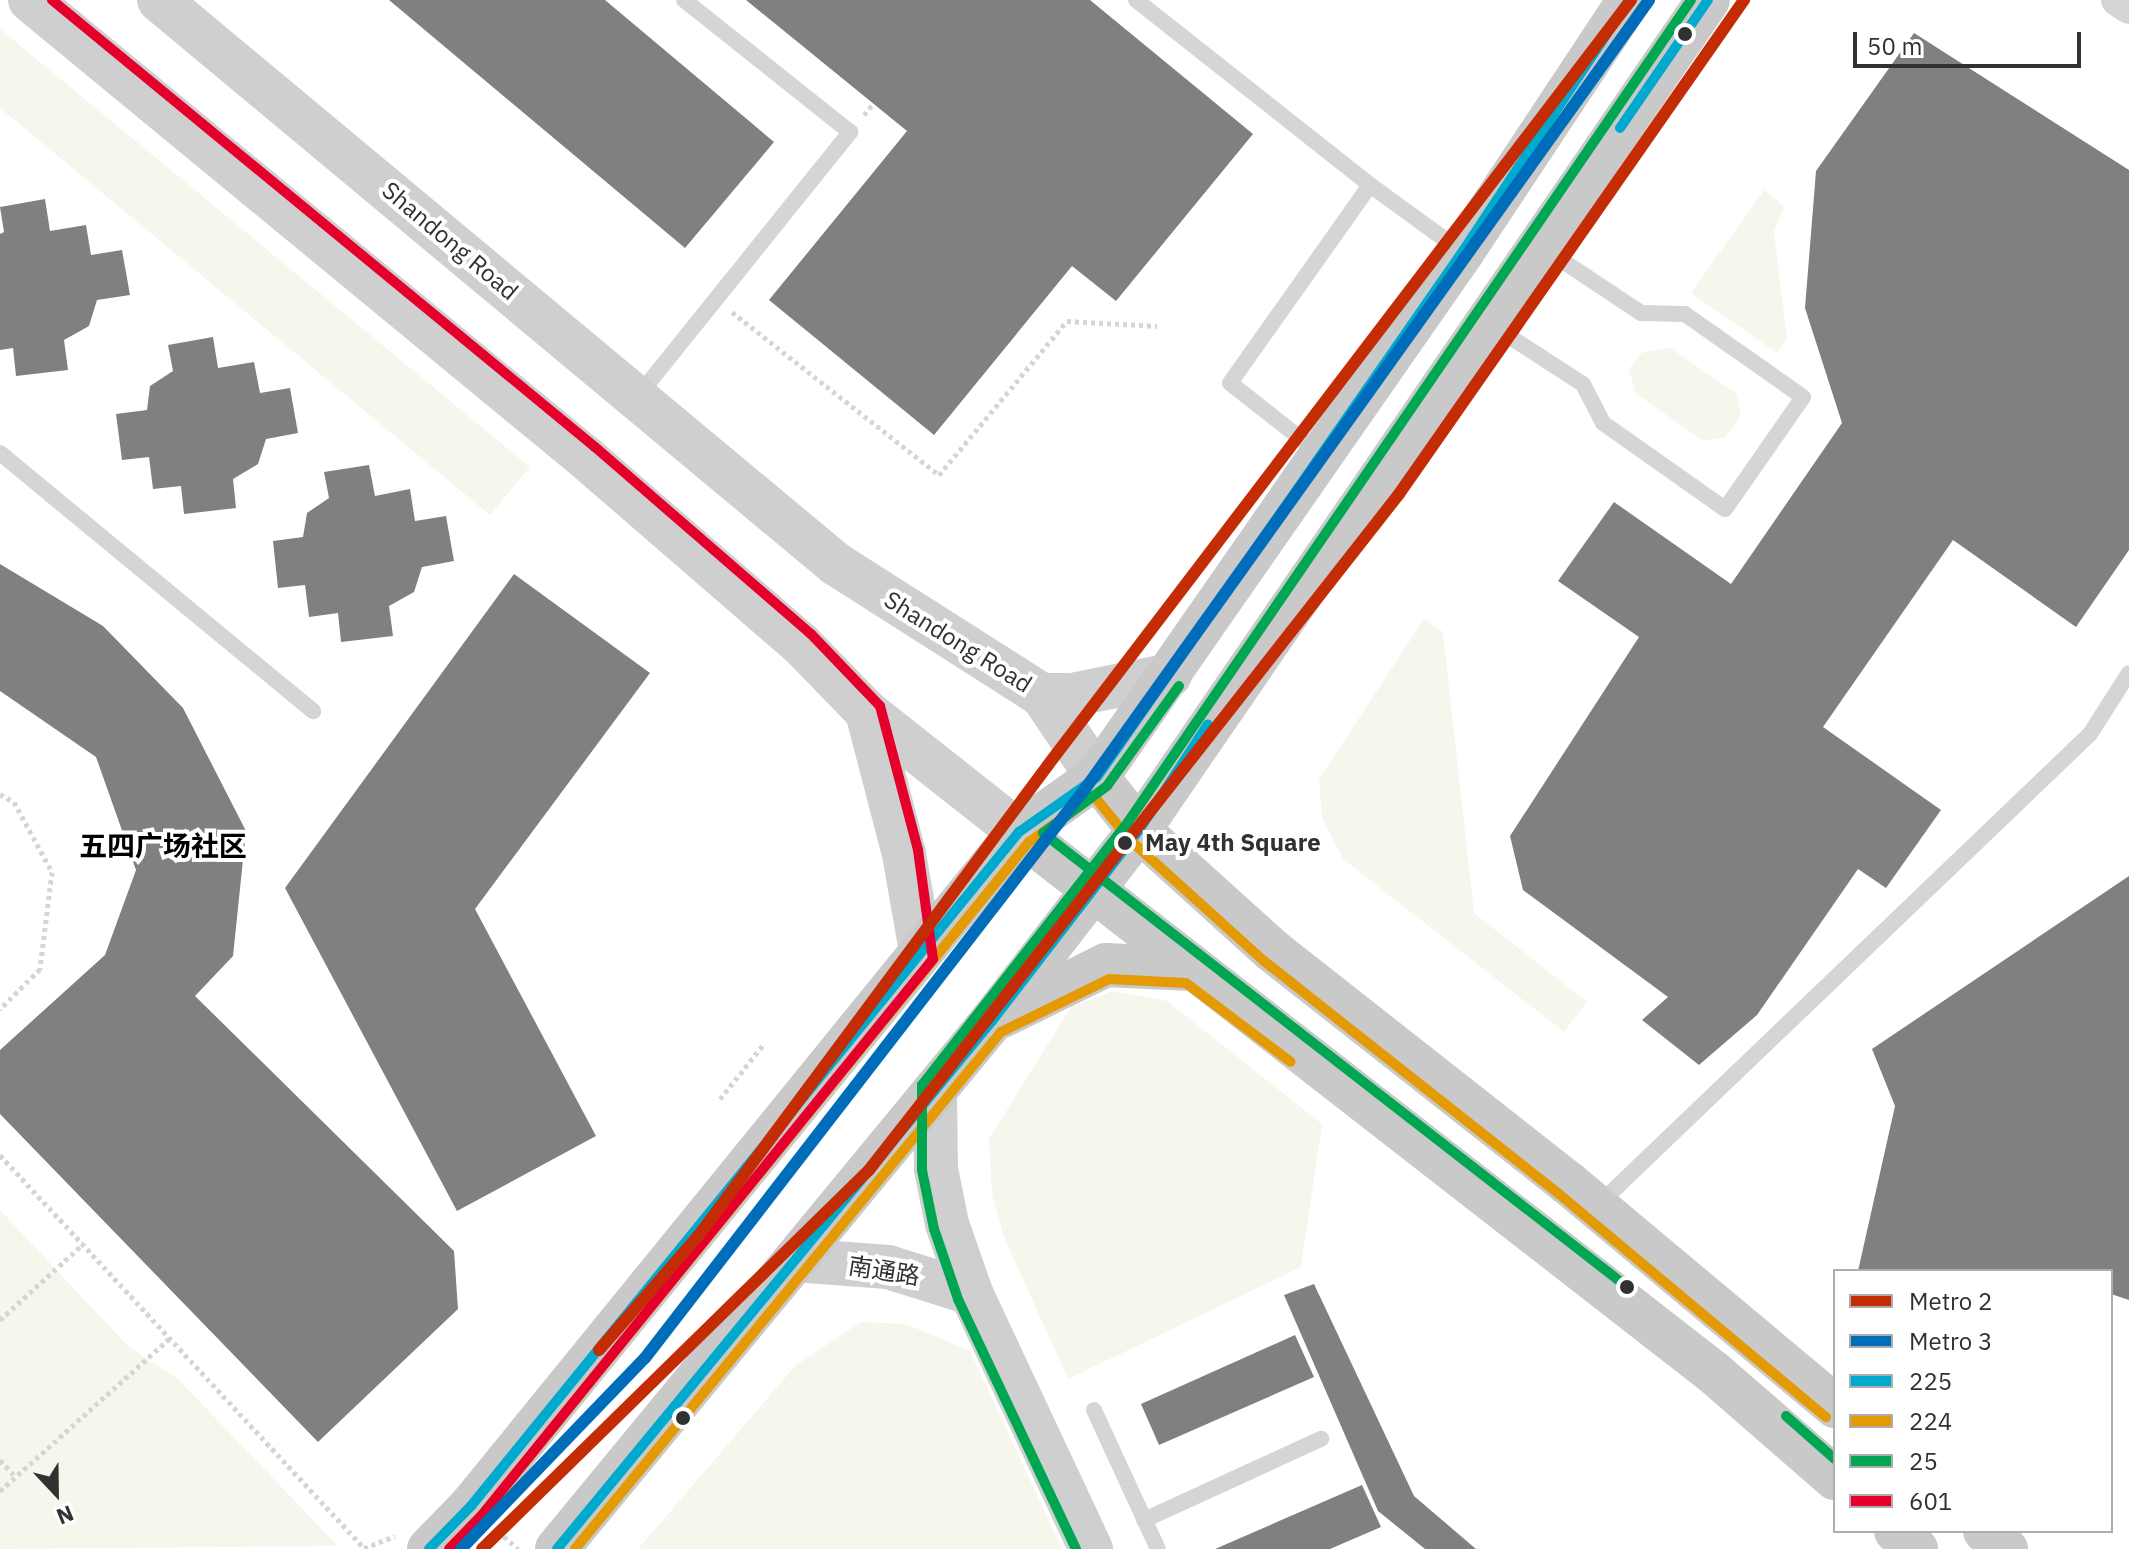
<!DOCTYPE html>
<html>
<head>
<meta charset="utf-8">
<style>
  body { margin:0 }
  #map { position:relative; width:2129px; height:1549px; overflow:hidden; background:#fff; font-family:"IBM Plex Sans","Noto Sans SC",sans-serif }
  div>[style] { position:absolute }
  .green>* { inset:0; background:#f6f6ed }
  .building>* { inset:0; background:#808080 }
  .path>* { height:5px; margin-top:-2.5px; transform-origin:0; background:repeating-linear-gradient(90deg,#d5d5d5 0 4px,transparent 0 8px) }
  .lane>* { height:16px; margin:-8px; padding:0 8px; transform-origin:8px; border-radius:8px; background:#d5d5d5 }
  .street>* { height:32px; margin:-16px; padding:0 16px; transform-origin:16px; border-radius:16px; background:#d5d5d5 }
  .secondary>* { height:44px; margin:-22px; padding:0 22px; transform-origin:22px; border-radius:22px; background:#cfcfcf }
  .primary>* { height:44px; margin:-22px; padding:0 22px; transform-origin:22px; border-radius:22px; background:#c9c9c9 }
  .bus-1>* { height:10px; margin:-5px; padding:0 5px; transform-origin:5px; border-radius:5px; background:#00a9ce }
  .bus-2>* { height:10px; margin:-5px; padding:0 5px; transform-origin:5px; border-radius:5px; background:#e39a05 }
  .bus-3>* { height:10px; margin:-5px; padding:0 5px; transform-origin:5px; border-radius:5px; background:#00a651 }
  .bus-4>* { height:10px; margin:-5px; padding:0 5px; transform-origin:5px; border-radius:5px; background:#e4002b }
  .metro-1>* { height:12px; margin:-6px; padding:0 6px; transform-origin:6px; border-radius:6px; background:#c42c05 }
  .metro-2>* { height:12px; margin:-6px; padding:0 6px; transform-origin:6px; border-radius:6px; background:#006dbb }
  .dots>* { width:22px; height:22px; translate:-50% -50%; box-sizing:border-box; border:4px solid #fff; border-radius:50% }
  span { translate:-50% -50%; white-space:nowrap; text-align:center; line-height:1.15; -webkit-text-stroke:8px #fff; paint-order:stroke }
  .street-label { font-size:24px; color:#313131 }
  .stop-label { font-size:24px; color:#313131; font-weight:700 }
  .left { translate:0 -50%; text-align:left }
  .quarter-label { font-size:28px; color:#000; font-weight:700 }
  .legend { position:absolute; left:1833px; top:1269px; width:280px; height:264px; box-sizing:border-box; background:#fff; border:2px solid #adadad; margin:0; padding:10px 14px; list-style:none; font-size:24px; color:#313131 }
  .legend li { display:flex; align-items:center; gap:16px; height:40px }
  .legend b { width:40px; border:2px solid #adadad }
  .north { position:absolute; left:16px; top:1453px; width:80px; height:80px; -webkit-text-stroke:6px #fff; paint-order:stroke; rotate:158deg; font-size:22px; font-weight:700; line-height:32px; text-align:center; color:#313131 }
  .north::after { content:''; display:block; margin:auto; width:28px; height:36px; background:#313131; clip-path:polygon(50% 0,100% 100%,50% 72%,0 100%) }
  .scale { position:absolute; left:1853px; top:32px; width:228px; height:36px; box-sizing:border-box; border:4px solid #313131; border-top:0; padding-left:10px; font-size:24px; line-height:28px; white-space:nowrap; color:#313131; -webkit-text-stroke:6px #fff; paint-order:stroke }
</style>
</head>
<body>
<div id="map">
  <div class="green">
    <i style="clip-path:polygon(0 29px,530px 467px,490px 515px,0 108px)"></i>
    <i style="clip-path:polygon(1764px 190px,1784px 206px,1774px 232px,1787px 338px,1777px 353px,1691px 293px)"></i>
    <i style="clip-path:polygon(1670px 348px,1736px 393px,1741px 416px,1725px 438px,1703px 441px,1635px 393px,1629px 369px,1641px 353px)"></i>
    <i style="clip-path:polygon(1424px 619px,1443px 632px,1474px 913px,1587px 1002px,1564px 1032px,1343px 859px,1322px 818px,1319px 779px)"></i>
    <i style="clip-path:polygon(1112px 991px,1167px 1001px,1322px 1124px,1301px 1267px,1068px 1379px,1004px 1237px,992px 1195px,989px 1139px,1071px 1007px)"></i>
    <i style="clip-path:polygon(0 1210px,128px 1346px,178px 1379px,338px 1546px,0 1549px)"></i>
    <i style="clip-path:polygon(861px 1322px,906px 1324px,970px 1351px,1062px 1549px,638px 1549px,796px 1365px)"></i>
  </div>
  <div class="building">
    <i style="clip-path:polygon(389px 0,605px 0,774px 142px,685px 248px)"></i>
    <i style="clip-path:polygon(746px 0,1090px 0,1253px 134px,1116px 301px,1072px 266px,934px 435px,769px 300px,907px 131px)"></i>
    <i style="clip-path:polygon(1914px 33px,2129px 170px,2129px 550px,2076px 627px,1953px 540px,1823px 727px,1941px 810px,1886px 888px,1858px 869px,1757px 1015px,1699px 1065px,1642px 1020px,1668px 997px,1523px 890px,1510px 836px,1639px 637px,1558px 581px,1614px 502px,1731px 584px,1842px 423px,1805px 308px,1816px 171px)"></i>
    <i style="clip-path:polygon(45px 199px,50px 231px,86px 225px,91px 255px,122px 250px,130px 295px,97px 300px,89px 326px,64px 340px,68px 370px,16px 376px,13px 348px,0 350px,0 234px,4px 232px,0 207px)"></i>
    <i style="clip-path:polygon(213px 337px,218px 368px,254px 362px,260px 393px,290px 388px,298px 433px,266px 439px,258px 464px,233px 479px,236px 508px,184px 514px,181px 486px,153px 489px,149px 457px,122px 460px,116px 414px,147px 410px,150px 386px,173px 371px,168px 345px)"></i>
    <i style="clip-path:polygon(369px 465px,375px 496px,410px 489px,415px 521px,446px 516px,454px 561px,422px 567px,414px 592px,389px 606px,393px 636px,341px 642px,338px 613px,309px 617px,305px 585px,278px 588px,273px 541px,303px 537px,307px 513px,329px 498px,324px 472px)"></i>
    <i style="clip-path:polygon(0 564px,103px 626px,183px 708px,246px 831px,233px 956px,195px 996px,454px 1251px,458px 1309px,318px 1442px,0 1114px,0 1050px,105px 955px,136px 870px,96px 757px,0 691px)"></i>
    <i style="clip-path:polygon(514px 574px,650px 673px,475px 909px,596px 1136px,457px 1211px,285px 888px)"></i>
    <i style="clip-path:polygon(2129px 876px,2129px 1300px,2111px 1294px,2111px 1271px,1858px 1271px,1895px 1106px,1872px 1049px)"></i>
    <i style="clip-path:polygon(1314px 1284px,1414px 1496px,1476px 1549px,1425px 1549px,1378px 1511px,1284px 1295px)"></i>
    <i style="clip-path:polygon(1295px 1335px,1314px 1377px,1159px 1445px,1141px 1404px)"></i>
    <i style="clip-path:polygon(1362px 1485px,1381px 1527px,1330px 1549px,1215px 1549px)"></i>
  </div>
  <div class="path">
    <i style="left:864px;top:115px;width:14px;rotate:-51deg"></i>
    <i style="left:732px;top:312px;width:263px;rotate:38.2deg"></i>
    <i style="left:939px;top:475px;width:200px;rotate:-50.3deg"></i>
    <i style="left:1067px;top:321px;width:90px;rotate:3.2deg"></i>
    <i style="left:0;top:794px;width:16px;rotate:30deg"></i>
    <i style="left:14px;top:802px;width:80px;rotate:61.5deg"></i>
    <i style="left:52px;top:872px;width:98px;rotate:97.1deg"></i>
    <i style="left:40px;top:969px;width:57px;rotate:135deg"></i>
    <i style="left:720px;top:1099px;width:69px;rotate:-51.5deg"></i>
    <i style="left:0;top:1155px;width:536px;rotate:47.19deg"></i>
    <i style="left:364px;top:1548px;width:33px;rotate:-21deg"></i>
    <i style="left:0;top:1320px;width:114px;rotate:-42.5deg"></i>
    <i style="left:0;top:1460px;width:22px;rotate:47deg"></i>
    <i style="left:0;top:1491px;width:230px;rotate:-42deg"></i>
    <i style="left:498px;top:1531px;width:27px;rotate:42deg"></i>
  </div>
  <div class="lane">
    <i style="left:1136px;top:0;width:298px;rotate:38.3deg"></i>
    <i style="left:1370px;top:185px;width:112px;rotate:36deg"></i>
    <i style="left:1487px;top:322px;width:114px;rotate:32.9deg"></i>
    <i style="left:1583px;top:384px;width:44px;rotate:62.9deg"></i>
    <i style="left:1603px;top:423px;width:149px;rotate:35.2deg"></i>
    <i style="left:1725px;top:509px;width:136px;rotate:-55.1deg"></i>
    <i style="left:1803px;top:397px;width:144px;rotate:-144.9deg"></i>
    <i style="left:1685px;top:314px;width:44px;rotate:-178.7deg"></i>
    <i style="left:1641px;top:313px;width:121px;rotate:-146.4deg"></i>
    <i style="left:638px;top:396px;width:339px;rotate:-51.2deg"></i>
    <i style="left:850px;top:132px;width:212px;rotate:-141.5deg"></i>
    <i style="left:0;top:453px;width:406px;rotate:39.5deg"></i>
    <i style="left:1319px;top:453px;width:113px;rotate:-141.8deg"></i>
    <i style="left:1230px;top:383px;width:242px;rotate:-54.7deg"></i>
    <i style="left:1598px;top:1205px;width:681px;rotate:-43.75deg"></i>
    <i style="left:2090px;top:734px;width:72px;rotate:-57.4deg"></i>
    <i style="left:1094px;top:1410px;width:153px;rotate:65.3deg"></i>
    <i style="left:1144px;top:1520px;width:195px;rotate:-24.6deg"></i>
  </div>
  <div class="street">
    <i style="left:2117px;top:0;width:14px;rotate:34deg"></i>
  </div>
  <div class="secondary">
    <i style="left:30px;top:0;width:720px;rotate:39.48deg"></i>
    <i style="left:586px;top:458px;width:284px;rotate:40.9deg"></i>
    <i style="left:801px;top:644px;width:95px;rotate:45.9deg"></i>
    <i style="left:867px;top:712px;width:194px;rotate:38.3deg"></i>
    <i style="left:159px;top:0;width:881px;rotate:39.8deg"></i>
    <i style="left:836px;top:564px;width:244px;rotate:32.5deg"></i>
    <i style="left:1042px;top:695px;width:99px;rotate:56.1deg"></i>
    <i style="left:1042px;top:695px;width:30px"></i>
    <i style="left:1072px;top:695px;width:100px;rotate:-11.5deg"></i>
    <i style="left:867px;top:712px;width:147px;rotate:75.4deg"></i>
    <i style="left:904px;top:854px;width:98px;rotate:80.1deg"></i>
    <i style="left:935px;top:1090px;width:79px;rotate:89.3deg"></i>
    <i style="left:936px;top:1169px;width:56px;rotate:78.7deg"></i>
    <i style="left:947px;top:1224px;width:73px;rotate:70.8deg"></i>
    <i style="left:971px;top:1293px;width:283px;rotate:64.9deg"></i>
    <i style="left:795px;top:1260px;width:93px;rotate:4.3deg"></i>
    <i style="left:888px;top:1267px;width:87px;rotate:17.4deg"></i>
  </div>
  <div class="primary">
    <i style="left:1097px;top:777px;width:68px;rotate:51.6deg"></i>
    <i style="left:1139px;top:830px;width:181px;rotate:42.1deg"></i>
    <i style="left:1273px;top:951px;width:375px;rotate:38.2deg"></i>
    <i style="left:1568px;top:1183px;width:348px;rotate:39.9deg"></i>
    <i style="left:1019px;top:832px;width:879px;rotate:37.89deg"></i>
    <i style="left:1713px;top:1372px;width:162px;rotate:41deg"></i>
    <i style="left:1002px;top:1016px;width:116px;rotate:-26.1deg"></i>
    <i style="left:1106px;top:965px;width:85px;rotate:2.7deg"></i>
    <i style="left:1896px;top:1531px;width:27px;rotate:42deg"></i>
    <i style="left:1985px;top:1531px;width:28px;rotate:41deg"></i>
    <i style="left:429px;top:1549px;width:60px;rotate:-45.7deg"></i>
    <i style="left:471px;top:1506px;width:869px;rotate:-50.89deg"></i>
    <i style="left:1019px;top:832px;width:95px;rotate:-35.2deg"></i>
    <i style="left:1097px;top:777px;width:641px;rotate:-55.17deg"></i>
    <i style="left:1463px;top:251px;width:301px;rotate:-56.5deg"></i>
    <i style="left:557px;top:1549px;width:684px;rotate:-50.52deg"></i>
    <i style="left:992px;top:1021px;width:241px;rotate:-52.4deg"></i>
    <i style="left:1139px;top:830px;width:1006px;rotate:-55.57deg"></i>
  </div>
  <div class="bus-1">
    <i style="left:1620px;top:128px;width:155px;rotate:-55.5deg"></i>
    <i style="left:429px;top:1549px;width:60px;rotate:-45.7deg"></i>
    <i style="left:471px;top:1506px;width:869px;rotate:-50.89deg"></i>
    <i style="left:1019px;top:832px;width:95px;rotate:-35.2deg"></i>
    <i style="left:1097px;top:777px;width:641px;rotate:-55.17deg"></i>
    <i style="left:1463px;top:251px;width:301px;rotate:-56.5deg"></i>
    <i style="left:557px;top:1549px;width:684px;rotate:-50.52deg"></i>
    <i style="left:992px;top:1021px;width:241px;rotate:-52.4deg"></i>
    <i style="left:1139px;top:830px;width:126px;rotate:-56.9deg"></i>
  </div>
  <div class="bus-2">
    <i style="left:449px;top:1549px;width:47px;rotate:-45.9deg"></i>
    <i style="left:482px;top:1515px;width:867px;rotate:-50.9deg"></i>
    <i style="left:1029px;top:842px;width:80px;rotate:-35.3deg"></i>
    <i style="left:1094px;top:796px;width:57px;rotate:50.7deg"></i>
    <i style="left:1130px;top:840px;width:181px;rotate:42.1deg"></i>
    <i style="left:1264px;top:961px;width:376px;rotate:38.3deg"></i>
    <i style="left:1559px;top:1194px;width:348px;rotate:39.9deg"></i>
    <i style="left:575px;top:1549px;width:670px;rotate:-50.51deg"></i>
    <i style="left:1001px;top:1032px;width:120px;rotate:-26.1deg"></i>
    <i style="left:1109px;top:979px;width:77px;rotate:3deg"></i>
    <i style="left:1186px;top:983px;width:131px;rotate:37deg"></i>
  </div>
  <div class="bus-3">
    <i style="left:1179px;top:686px;width:123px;rotate:125.8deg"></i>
    <i style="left:1107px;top:786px;width:79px;rotate:143.7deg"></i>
    <i style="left:1043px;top:833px;width:745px;rotate:37.85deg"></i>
    <i style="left:1786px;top:1416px;width:65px;rotate:41.3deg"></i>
    <i style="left:1076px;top:1549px;width:276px;rotate:-115.3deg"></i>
    <i style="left:958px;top:1299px;width:74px;rotate:-108.9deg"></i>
    <i style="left:934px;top:1229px;width:60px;rotate:-101.5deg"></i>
    <i style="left:922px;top:1170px;width:85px;rotate:-90deg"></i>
    <i style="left:922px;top:1085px;width:334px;rotate:-51.9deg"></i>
    <i style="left:1128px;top:822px;width:996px;rotate:-55.59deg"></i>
  </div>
  <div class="bus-4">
    <i style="left:52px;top:0;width:703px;rotate:39.46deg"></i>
    <i style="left:595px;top:447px;width:286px;rotate:40.9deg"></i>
    <i style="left:811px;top:634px;width:100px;rotate:46.2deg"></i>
    <i style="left:880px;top:706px;width:149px;rotate:75.2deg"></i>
    <i style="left:918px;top:850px;width:110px;rotate:82.2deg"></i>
    <i style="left:933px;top:959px;width:716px;rotate:129.05deg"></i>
    <i style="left:482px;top:1515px;width:47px;rotate:134.1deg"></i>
  </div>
  <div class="metro-1">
    <i style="left:599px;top:1350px;width:152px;rotate:-49deg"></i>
    <i style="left:699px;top:1235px;width:585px;rotate:-53.4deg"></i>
    <i style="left:1048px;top:765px;width:962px;rotate:-52.69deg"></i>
    <i style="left:482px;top:1549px;width:542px;rotate:-44.4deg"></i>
    <i style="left:869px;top:1170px;width:859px;rotate:-51.9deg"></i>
    <i style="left:1399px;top:494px;width:603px;rotate:-55.07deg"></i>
  </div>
  <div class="metro-2">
    <i style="left:461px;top:1549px;width:265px;rotate:-46.1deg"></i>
    <i style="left:645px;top:1358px;width:719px;rotate:-52.29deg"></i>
    <i style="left:1085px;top:789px;width:970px;rotate:-54.44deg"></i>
  </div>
  <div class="dots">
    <i style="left:1685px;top:34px;background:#313131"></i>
    <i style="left:1125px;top:843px;background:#313131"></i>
    <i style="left:1627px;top:1287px;background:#313131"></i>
    <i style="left:683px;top:1418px;background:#313131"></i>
  </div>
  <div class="street-label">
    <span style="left:450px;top:241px;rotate:40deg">Shandong Road</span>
    <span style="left:958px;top:642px;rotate:32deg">Shandong Road</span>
    <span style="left:884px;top:1271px;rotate:9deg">南通路</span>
  </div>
  <div class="stop-label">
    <span class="left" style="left:1145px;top:843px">May 4th Square</span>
  </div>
  <div class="quarter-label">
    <span style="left:163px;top:846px">五四广场社区</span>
  </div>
  <ul class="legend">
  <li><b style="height:10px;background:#c42c05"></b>Metro 2</li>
  <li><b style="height:10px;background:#006dbb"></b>Metro 3</li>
  <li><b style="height:10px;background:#00a9ce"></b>225</li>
  <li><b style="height:10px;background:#e39a05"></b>224</li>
  <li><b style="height:10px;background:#00a651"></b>25</li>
  <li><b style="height:10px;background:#e4002b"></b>601</li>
  </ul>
  <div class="north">N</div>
  <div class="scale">50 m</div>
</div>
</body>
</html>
